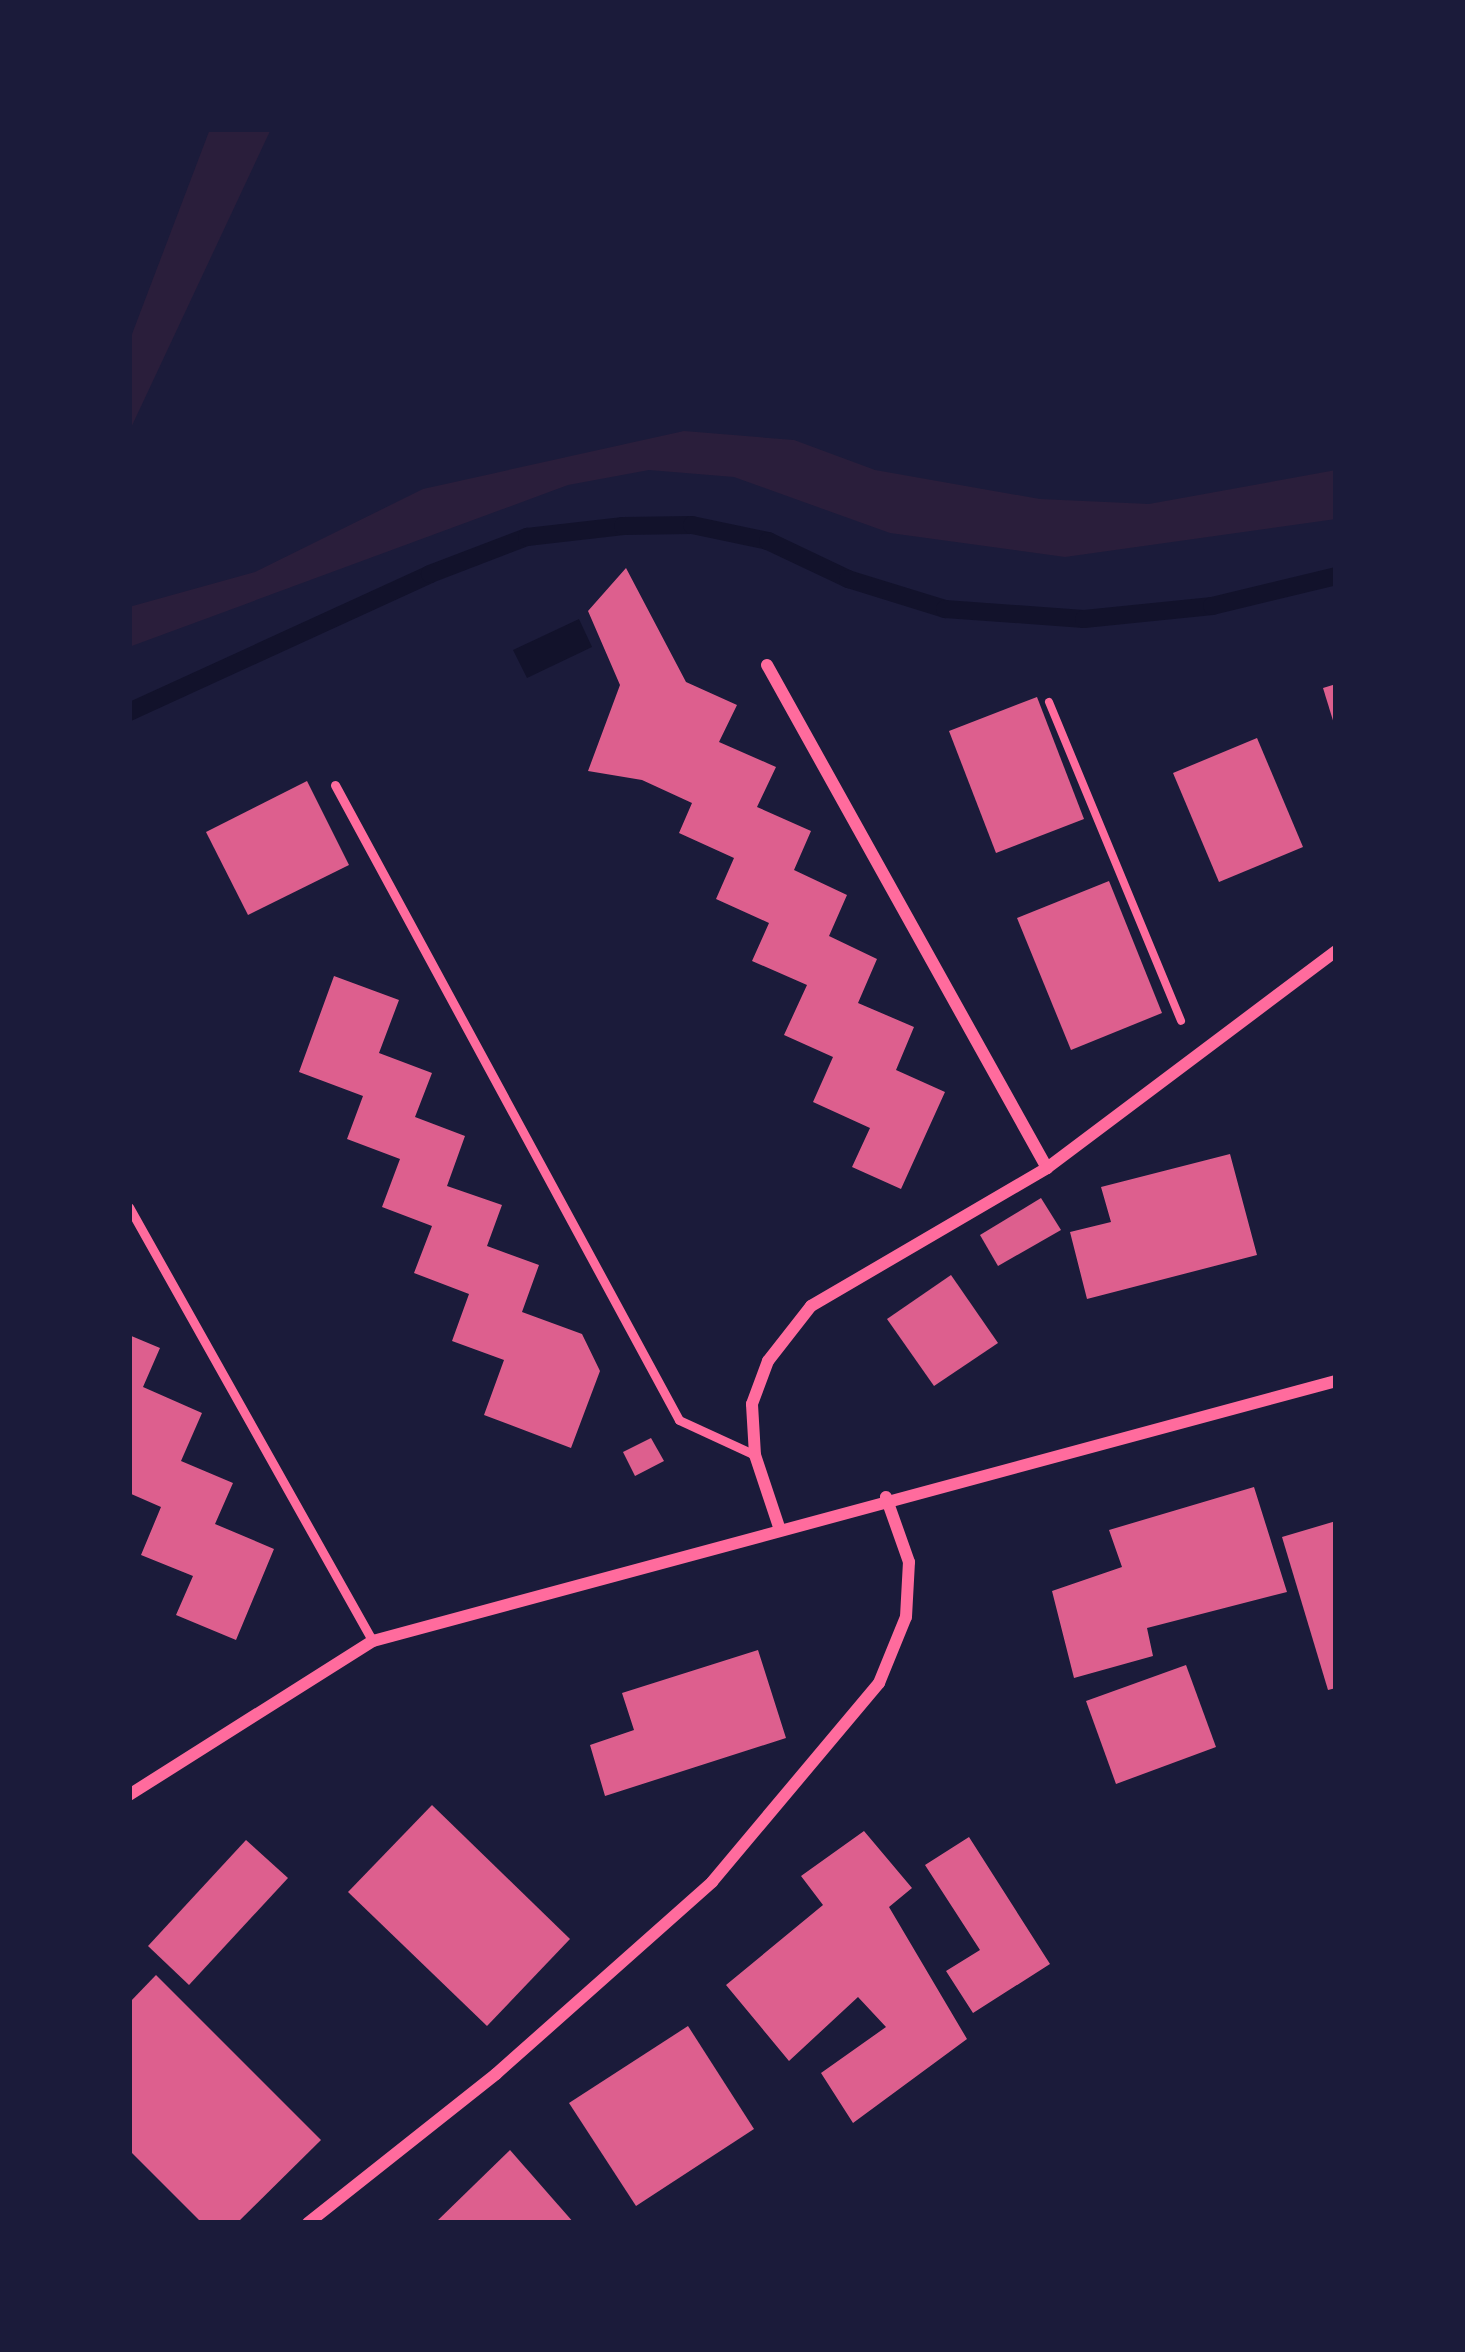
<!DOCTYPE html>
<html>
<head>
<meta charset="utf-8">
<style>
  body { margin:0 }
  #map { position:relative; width:1465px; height:2352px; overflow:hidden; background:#1b1b3a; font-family:Raleway,sans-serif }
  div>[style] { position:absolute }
  .green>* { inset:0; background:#2a1e3b }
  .water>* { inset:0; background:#12122b }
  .stream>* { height:18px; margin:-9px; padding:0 9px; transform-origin:9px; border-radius:9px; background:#12122b }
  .building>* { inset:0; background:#dd5f8e }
  .path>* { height:8px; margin:-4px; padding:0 4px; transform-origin:4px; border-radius:4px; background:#ff6b9d }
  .service>* { height:9px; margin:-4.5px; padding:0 4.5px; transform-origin:4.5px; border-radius:4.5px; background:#ff6b9d }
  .minor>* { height:12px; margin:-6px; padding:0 6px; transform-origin:6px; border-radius:6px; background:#ff6b9d }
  span { translate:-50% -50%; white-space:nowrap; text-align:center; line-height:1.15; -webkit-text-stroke:9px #1b1b3a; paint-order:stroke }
  .frame { position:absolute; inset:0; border:132px solid #1b1b3a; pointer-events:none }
</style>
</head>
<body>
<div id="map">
  <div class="green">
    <i style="clip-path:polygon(210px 129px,271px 129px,129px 432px,129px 342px)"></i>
    <i style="clip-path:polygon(684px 431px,794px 440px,875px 470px,1040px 499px,1149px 504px,1336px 470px,1336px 519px,1065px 557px,890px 533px,734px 477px,649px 470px,568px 485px,129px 647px,129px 607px,255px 572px,423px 489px)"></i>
  </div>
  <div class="water">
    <i style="clip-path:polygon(579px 619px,592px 647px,527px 678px,513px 650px)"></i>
  </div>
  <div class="stream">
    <i style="left:129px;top:712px;width:331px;rotate:-24.6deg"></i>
    <i style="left:430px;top:574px;width:104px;rotate:-20.9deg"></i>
    <i style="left:527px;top:537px;width:97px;rotate:-6.5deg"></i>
    <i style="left:623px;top:526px;width:69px;rotate:-0.8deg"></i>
    <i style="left:692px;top:525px;width:78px;rotate:11.9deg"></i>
    <i style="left:768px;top:541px;width:89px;rotate:25.4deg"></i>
    <i style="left:848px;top:579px;width:102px;rotate:17.2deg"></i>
    <i style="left:945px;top:609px;width:139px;rotate:4.1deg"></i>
    <i style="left:1084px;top:619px;width:129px;rotate:-5.8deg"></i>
    <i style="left:1212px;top:606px;width:128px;rotate:-13.6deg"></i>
  </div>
  <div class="building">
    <i style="clip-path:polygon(626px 568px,686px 682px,737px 705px,719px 742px,776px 767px,757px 807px,811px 831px,794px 870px,847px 895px,829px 936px,877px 959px,858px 1003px,914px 1027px,896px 1070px,945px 1092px,901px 1189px,852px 1167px,870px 1128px,813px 1102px,833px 1057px,784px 1035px,807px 985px,752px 961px,769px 923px,716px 899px,734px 858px,679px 833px,692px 803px,642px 780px,588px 771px,620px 685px,588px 611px)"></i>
    <i style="clip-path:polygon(1336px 684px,1336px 727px,1335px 727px,1323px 688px)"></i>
    <i style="clip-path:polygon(1037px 697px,1084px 819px,996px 853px,949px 731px)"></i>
    <i style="clip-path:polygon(1257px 738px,1303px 847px,1219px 882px,1173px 773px)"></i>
    <i style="clip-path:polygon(307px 781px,349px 865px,248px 915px,206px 832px)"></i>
    <i style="clip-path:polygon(1109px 881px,1162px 1013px,1071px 1050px,1017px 918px)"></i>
    <i style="clip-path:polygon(334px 976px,399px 1000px,379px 1053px,432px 1073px,415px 1117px,465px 1136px,447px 1186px,502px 1205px,487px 1246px,539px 1265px,522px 1312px,582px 1334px,600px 1371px,571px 1448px,484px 1415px,504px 1360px,452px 1341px,469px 1294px,414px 1273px,432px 1226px,382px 1207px,400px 1159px,347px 1139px,363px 1096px,299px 1072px)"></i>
    <i style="clip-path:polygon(1230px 1154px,1257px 1255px,1087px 1299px,1070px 1232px,1111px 1222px,1101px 1187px)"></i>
    <i style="clip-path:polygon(1041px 1198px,1061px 1230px,998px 1266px,980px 1235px)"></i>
    <i style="clip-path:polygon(951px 1275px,998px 1343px,934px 1386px,887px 1319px)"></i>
    <i style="clip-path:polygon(129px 1335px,160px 1348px,143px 1387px,202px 1413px,181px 1461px,233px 1483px,215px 1524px,274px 1549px,236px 1640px,176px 1615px,193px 1576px,141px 1555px,161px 1507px,129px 1493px)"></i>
    <i style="clip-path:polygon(651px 1438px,664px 1461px,635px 1476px,623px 1452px)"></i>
    <i style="clip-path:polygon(1254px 1487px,1287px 1592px,1147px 1628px,1153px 1656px,1074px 1678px,1052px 1591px,1122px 1567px,1109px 1530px)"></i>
    <i style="clip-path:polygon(1336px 1521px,1336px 1688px,1328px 1690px,1282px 1537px)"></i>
    <i style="clip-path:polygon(758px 1650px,786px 1738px,605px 1796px,590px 1745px,634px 1730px,622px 1693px)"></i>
    <i style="clip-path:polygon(1186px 1665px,1216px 1747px,1116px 1784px,1086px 1701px)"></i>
    <i style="clip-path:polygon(432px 1805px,570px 1939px,487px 2026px,348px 1892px)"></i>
    <i style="clip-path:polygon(864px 1831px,912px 1888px,889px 1907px,967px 2039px,853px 2123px,821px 2073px,886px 2027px,858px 1997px,789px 2061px,726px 1985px,823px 1905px,801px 1876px)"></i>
    <i style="clip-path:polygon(969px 1837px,1050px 1964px,973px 2013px,946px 1971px,980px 1950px,925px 1865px)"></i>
    <i style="clip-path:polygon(246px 1840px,288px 1878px,189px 1985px,148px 1946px)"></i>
    <i style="clip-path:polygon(156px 1975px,321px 2140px,237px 2223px,202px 2223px,129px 2150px,129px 2003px)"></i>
    <i style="clip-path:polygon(688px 2026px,754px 2129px,636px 2206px,569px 2103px)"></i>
    <i style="clip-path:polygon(510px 2150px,574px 2223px,435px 2223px)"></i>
  </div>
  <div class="path">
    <i style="left:1049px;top:702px;width:345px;rotate:67.5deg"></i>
  </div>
  <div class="service">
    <i style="left:335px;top:785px;width:722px;rotate:61.55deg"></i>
    <i style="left:679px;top:1420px;width:84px;rotate:24.7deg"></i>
    <i style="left:129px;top:1207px;width:498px;rotate:60.7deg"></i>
  </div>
  <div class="minor">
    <i style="left:767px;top:665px;width:576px;rotate:60.9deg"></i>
    <i style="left:780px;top:1530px;width:79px;rotate:-108.4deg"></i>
    <i style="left:755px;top:1455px;width:51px;rotate:-93.4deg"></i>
    <i style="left:752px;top:1404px;width:46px;rotate:-69.6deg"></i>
    <i style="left:768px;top:1361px;width:70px;rotate:-52deg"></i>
    <i style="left:811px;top:1306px;width:273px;rotate:-30.3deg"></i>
    <i style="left:1047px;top:1168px;width:361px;rotate:-36.9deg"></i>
    <i style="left:129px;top:1795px;width:289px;rotate:-32.3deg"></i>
    <i style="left:373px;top:1641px;width:997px;rotate:-15.11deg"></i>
    <i style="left:308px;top:2223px;width:240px;rotate:-38.4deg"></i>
    <i style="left:496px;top:2074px;width:289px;rotate:-41.6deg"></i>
    <i style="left:712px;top:1882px;width:260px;rotate:-50deg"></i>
    <i style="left:879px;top:1683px;width:71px;rotate:-67.8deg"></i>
    <i style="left:906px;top:1617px;width:55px;rotate:-86.9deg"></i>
    <i style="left:909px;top:1562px;width:69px;rotate:-109.5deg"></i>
  </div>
  <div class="frame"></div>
</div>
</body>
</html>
